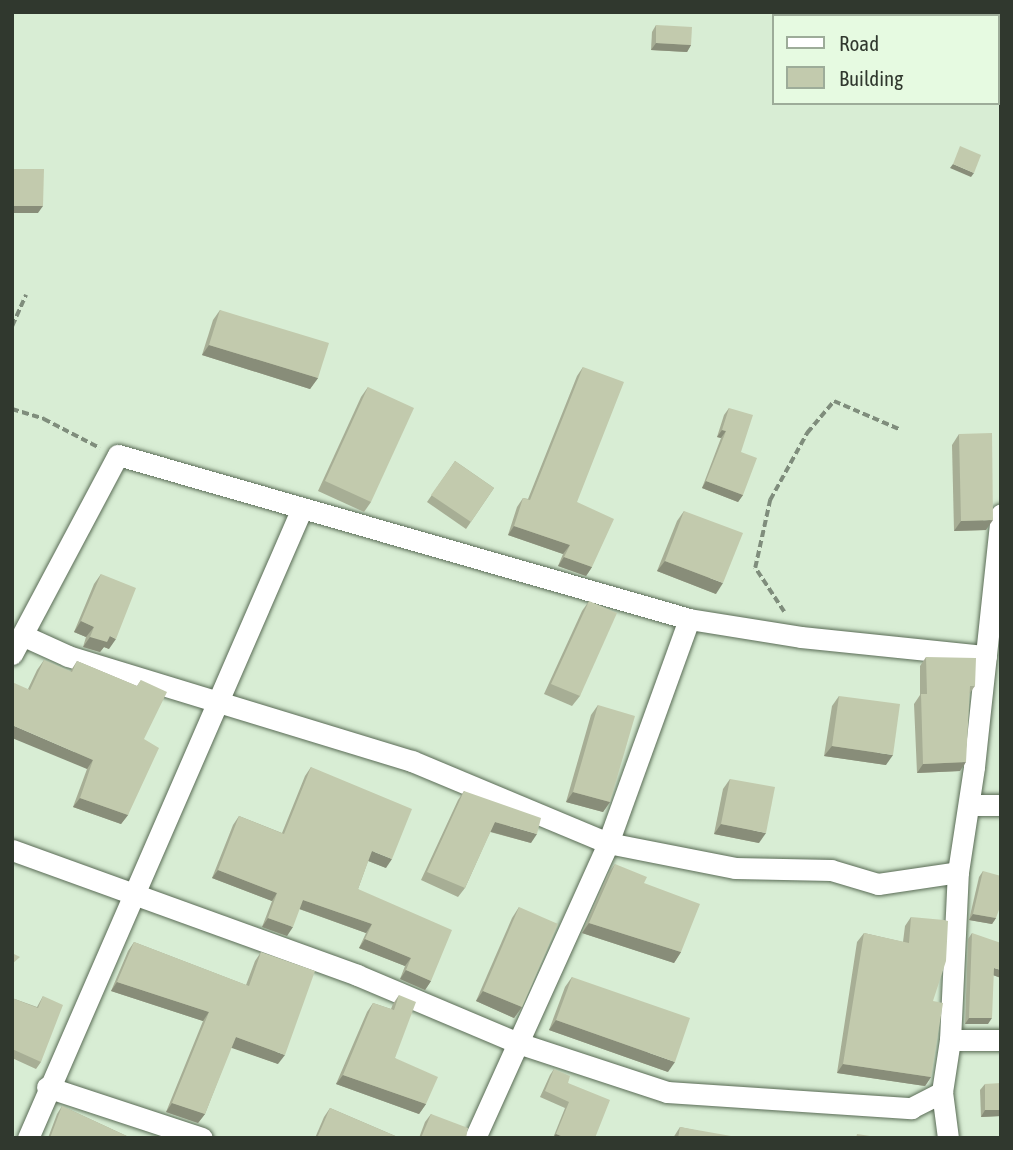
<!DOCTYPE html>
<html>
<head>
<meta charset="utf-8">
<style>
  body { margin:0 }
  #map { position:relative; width:1013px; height:1150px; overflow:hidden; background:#d8edd4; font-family:"Asap Condensed",sans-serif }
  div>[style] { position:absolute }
  .path>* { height:3.5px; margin-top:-1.75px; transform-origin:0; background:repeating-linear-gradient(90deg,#7f8d7c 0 7px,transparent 0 10.5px) }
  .roads { filter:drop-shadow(0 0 2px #596b55) drop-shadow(0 0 2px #596b55) }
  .street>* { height:21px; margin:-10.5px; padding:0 10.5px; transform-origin:10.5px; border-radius:10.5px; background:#fff }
  .wall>* { inset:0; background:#a7ae95 }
  .shaded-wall>* { inset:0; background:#888d79 }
  .building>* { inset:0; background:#c2caad }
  span { translate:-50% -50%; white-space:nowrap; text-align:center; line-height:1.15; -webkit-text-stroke:5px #e6fae1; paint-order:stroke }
  .frame { position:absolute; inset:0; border:14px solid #30382e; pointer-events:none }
  .legend { position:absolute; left:772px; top:14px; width:228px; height:91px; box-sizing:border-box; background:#e6fae1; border:2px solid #9dac99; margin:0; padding:9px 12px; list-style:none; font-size:21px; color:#30382e }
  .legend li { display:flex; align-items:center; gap:14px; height:35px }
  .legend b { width:35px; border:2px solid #9dac99 }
</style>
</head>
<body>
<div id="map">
  <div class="path">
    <i style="left:12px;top:326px;width:34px;rotate:-66deg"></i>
    <i style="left:12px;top:409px;width:34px;rotate:17deg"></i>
    <i style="left:44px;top:419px;width:63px;rotate:27.4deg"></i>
    <i style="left:784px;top:612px;width:53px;rotate:-123.4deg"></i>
    <i style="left:755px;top:568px;width:70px;rotate:-77.6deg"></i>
    <i style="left:770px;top:500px;width:77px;rotate:-61.1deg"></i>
    <i style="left:807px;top:433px;width:42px;rotate:-49.8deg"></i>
    <i style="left:834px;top:401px;width:71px;rotate:23.3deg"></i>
  </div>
  <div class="roads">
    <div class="street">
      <i style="left:24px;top:636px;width:48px;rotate:24.4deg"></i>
      <i style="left:68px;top:656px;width:360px;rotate:17deg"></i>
      <i style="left:412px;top:761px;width:212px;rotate:22.7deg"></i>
      <i style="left:608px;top:843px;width:129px;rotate:11.1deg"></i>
      <i style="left:735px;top:868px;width:96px;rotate:1.2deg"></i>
      <i style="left:831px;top:870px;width:49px;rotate:16.6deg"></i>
      <i style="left:878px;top:884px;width:81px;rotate:-8.5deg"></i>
      <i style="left:12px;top:654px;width:225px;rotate:-62deg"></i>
      <i style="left:118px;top:455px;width:594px;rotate:16.02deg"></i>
      <i style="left:689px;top:619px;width:113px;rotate:9.1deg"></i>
      <i style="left:801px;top:637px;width:186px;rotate:5.9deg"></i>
      <i style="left:969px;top:805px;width:32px"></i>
      <i style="left:12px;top:850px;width:367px;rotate:19.9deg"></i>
      <i style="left:357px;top:975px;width:175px;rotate:22.9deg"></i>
      <i style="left:518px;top:1043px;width:157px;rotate:18.2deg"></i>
      <i style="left:667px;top:1092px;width:245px;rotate:3.8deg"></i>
      <i style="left:911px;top:1108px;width:35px;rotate:-27deg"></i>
      <i style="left:950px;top:1040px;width:51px"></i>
      <i style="left:47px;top:1087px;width:163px;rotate:18.2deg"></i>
      <i style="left:28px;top:1138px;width:687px;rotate:-66.49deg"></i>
      <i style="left:475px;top:1138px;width:324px;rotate:-65.7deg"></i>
      <i style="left:608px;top:843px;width:238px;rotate:-70.1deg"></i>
      <i style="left:948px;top:1138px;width:46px;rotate:-97.4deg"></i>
      <i style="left:942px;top:1092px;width:53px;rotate:-81.3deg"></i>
      <i style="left:950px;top:1040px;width:168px;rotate:-87.3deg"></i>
      <i style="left:958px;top:872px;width:106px;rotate:-81.3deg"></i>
      <i style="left:974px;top:767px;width:254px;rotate:-83.9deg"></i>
    </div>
  </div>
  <div class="wall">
    <i style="clip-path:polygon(656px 25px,691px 45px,687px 52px,651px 50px,652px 32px)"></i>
    <i style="clip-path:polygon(220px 310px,318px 378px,310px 389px,202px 355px,213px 320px)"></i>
    <i style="clip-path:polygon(583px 367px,577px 502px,592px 567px,586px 576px,558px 566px,563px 554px,508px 535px,517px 507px,523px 498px,528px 499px,577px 376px)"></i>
    <i style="clip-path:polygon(368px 387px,371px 502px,364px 512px,318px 491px,361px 397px)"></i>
    <i style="clip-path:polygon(729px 408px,741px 452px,743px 495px,738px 502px,702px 488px,721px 438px,717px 437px,724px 415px)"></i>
    <i style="clip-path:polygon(959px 434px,986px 530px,954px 531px,952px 445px)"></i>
    <i style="clip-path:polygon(455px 461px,494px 488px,466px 529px,427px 502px)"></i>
    <i style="clip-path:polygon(684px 511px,716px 594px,657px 571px,677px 521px)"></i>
    <i style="clip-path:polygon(101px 574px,109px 649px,104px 647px,100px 652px,83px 647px,86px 637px,74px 632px,94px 584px)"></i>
    <i style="clip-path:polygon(589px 601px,580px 696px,572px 706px,544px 694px,582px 611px)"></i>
    <i style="clip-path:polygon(926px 657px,975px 686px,969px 694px,960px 771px,917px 773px,914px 704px,920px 695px,920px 666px)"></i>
    <i style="clip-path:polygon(44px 660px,70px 672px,77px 661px,137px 686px,141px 680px,144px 739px,128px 815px,121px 824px,73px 807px,87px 769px,28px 689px,37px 670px)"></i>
    <i style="clip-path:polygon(839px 696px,886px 765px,824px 756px,832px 706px)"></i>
    <i style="clip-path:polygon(598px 705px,610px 802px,603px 812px,566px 802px,591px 715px)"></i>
    <i style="clip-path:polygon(311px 767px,386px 868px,368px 861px,358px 889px,431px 981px,425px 990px,400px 979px,405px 966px,359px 948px,366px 933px,299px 909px,287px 936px,262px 927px,272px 901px,212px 878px,233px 825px,239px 816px,282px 833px,305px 776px)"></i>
    <i style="clip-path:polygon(730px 779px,759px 843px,714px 834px,723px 789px)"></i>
    <i style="clip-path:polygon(464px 791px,531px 843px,490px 832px,465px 888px,458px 897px,421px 880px,458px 800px)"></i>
    <i style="clip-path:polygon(615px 864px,681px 952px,674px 963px,582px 933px,608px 874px)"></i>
    <i style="clip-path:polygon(983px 871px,996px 918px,992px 924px,969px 920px,979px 877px)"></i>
    <i style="clip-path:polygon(519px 907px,522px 1007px,514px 1018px,476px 1001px,512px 918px)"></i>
    <i style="clip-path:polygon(911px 917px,933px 1001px,931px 1077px,925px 1086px,837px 1073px,857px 942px,864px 933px,903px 942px,905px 926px)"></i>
    <i style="clip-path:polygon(972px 933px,1001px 978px,993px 975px,988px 1024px,965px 1024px,968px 939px)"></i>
    <i style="clip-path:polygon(134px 942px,246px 985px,255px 961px,261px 952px,278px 1064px,231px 1047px,205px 1114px,198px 1123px,166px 1112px,203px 1021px,111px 991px,128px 951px)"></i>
    <i style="clip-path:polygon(572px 977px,668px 1072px,549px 1030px,565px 987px)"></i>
    <i style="clip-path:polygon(399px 995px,395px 1058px,426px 1104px,419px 1114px,336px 1084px,367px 1012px,373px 1003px,391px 1009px,393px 1004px)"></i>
    <i style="clip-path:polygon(43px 996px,41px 1062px,36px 1069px,12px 1058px,12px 998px,37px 1007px)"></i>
    <i style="clip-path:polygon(554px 1069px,568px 1083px,595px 1138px,553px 1138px,565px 1108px,540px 1097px,550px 1075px)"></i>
    <i style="clip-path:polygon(985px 1084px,1001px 1116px,981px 1117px,980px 1090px)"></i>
    <i style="clip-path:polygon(62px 1106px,131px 1138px,48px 1138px,57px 1114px)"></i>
    <i style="clip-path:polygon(330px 1108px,400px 1138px,315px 1138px,324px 1117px)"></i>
    <i style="clip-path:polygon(431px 1114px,466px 1138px,419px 1138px,425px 1122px)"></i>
    <i style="clip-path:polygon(680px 1127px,731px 1138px,673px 1138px)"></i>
  </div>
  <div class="shaded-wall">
    <i style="clip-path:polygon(656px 43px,691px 45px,687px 52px,651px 50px)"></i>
    <i style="clip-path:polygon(953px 164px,974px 173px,971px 177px,950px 168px)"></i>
    <i style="clip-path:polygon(12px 206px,43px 206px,38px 213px,12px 213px)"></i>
    <i style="clip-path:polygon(209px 345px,318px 378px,310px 389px,202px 355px)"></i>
    <i style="clip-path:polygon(722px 430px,726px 431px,721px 438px,717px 437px)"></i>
    <i style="clip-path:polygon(706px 481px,743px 495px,738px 502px,702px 488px)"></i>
    <i style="clip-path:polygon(993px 520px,986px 530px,954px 531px,961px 521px)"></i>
    <i style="clip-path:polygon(514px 526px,570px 545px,563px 554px,508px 535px)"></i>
    <i style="clip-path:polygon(564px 557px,592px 567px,586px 576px,558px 566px)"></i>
    <i style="clip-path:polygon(665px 561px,723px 583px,716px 594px,657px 571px)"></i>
    <i style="clip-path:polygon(81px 621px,94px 627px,86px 637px,74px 632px)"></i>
    <i style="clip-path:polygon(110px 636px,116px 639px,109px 649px,104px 647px,100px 652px,83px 647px,90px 637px)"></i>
    <i style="clip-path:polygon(12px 725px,93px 760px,87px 769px,12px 738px)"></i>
    <i style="clip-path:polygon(832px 746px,893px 755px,886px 765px,824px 756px)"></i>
    <i style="clip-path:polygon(966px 762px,960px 771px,917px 773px,923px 764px)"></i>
    <i style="clip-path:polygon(573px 792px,610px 802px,603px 812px,566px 802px)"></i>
    <i style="clip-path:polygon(80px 798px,128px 815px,121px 824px,73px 807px)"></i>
    <i style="clip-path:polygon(495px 822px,537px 834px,531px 843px,488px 831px)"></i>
    <i style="clip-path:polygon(721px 824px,766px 833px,759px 843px,714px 834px)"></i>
    <i style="clip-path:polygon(372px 851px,392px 859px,386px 868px,366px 860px)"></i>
    <i style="clip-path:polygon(218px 870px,277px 893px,272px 901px,212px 878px)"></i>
    <i style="clip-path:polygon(303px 900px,372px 924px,366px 933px,297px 908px)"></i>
    <i style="clip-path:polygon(973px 914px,996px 918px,992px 924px,969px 920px)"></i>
    <i style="clip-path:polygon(268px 918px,293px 927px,287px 936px,262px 927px)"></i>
    <i style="clip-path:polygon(589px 923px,681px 952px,674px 963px,582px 933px)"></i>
    <i style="clip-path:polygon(365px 939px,411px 958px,405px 966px,359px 948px)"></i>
    <i style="clip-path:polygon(994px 968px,1001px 970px,1001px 978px,990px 974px)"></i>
    <i style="clip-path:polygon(406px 970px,431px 981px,425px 990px,400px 979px)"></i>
    <i style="clip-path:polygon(117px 982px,209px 1012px,203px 1021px,111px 991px)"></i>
    <i style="clip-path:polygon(483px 991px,522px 1007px,514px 1018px,476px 1001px)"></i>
    <i style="clip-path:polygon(969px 1018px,992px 1018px,988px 1024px,965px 1024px)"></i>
    <i style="clip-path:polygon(556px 1020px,675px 1062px,668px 1072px,549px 1030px)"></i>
    <i style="clip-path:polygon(236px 1037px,285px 1055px,278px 1064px,229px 1047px)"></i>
    <i style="clip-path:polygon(843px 1064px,931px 1077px,925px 1086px,837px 1073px)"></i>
    <i style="clip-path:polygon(343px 1075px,426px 1104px,419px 1114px,336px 1084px)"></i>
    <i style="clip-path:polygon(172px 1103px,205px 1114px,198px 1123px,166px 1112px)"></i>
    <i style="clip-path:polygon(985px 1110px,1001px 1110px,1001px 1116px,981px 1117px)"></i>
    <i style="clip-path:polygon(556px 1134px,566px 1138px,553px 1138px)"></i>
  </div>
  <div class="building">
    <i style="clip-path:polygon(656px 25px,692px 27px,691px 45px,656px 43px)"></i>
    <i style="clip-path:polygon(960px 146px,981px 155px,974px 173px,953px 164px)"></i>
    <i style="clip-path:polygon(12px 169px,44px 169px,43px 206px,12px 206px)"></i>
    <i style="clip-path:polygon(220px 310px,329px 343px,318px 378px,209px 345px)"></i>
    <i style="clip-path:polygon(583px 367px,624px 382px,577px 502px,614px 519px,592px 567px,564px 557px,570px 545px,514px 526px,523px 498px,530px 500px)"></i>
    <i style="clip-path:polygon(368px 387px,414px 408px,371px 502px,325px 481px)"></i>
    <i style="clip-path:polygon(729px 408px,753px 415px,741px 452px,757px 458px,743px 495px,706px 481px,726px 431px,722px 430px)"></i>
    <i style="clip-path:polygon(992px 433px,993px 520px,961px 521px,959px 434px)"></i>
    <i style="clip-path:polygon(455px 461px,494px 488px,471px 522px,431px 495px)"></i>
    <i style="clip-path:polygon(684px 511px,743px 533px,723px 583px,665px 561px)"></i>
    <i style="clip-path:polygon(101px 574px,136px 588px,116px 639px,110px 636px,107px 642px,90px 637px,94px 627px,81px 621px)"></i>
    <i style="clip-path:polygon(589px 601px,617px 613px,580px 696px,551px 684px)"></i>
    <i style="clip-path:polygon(926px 657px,976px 658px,975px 686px,970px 686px,966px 762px,923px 764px,921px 694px,927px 694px)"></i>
    <i style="clip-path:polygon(44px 660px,72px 672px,77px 661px,137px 686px,141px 680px,167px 692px,144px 739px,159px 748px,128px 815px,80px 798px,93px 760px,12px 725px,12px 682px,30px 690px)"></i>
    <i style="clip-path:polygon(839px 696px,900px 704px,893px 755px,832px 746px)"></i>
    <i style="clip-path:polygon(598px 705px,635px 716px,610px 802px,573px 792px)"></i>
    <i style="clip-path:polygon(311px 767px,412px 809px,392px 859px,372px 851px,358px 889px,452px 930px,431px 981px,406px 970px,411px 958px,365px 939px,372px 924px,303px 900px,293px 927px,268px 918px,277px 893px,218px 870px,239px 816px,284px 834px)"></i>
    <i style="clip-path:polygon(730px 779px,775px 787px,766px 833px,721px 824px)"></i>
    <i style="clip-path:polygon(464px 791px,541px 818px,537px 834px,495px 822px,465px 888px,427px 872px)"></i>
    <i style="clip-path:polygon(615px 864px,647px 877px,644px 883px,700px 904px,681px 952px,589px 923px)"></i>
    <i style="clip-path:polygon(983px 871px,1001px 876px,1001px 904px,996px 918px,973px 914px)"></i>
    <i style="clip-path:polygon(519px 907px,558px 924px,522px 1007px,483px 991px)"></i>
    <i style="clip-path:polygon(911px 917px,944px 920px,948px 921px,946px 961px,933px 1001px,943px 1003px,931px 1077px,843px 1064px,864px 933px,909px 943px)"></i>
    <i style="clip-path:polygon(972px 933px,1001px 943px,1001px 970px,994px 968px,992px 1018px,969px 1018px)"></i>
    <i style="clip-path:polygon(134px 942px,249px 986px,261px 952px,315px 971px,285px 1055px,236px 1037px,205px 1114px,172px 1103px,209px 1012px,117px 982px)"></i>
    <i style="clip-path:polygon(12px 953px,20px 957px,12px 964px)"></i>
    <i style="clip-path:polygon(572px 977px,690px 1018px,675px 1062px,556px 1020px)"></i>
    <i style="clip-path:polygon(399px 995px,416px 1002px,395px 1058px,438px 1077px,426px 1104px,343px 1075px,373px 1003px,394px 1010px)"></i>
    <i style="clip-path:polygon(43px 996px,63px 1005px,41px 1062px,12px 1049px,12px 998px,38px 1008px)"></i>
    <i style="clip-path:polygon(554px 1069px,570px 1076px,568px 1083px,610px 1100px,595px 1138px,566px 1138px,556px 1134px,569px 1102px,545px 1091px)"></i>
    <i style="clip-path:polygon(1001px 1083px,1001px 1110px,985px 1110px,985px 1084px)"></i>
    <i style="clip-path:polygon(62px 1106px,131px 1138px,50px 1138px)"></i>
    <i style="clip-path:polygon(330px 1108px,400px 1138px,317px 1138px)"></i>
    <i style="clip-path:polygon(431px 1114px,468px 1128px,466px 1138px,421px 1138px)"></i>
    <i style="clip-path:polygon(680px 1127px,731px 1136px,731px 1138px,678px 1138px)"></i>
    <i style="clip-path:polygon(857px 1134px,883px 1138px,856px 1138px)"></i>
  </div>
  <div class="frame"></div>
  <ul class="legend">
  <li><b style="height:9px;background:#fff"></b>Road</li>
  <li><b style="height:19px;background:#c2caad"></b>Building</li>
  </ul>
</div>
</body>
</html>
